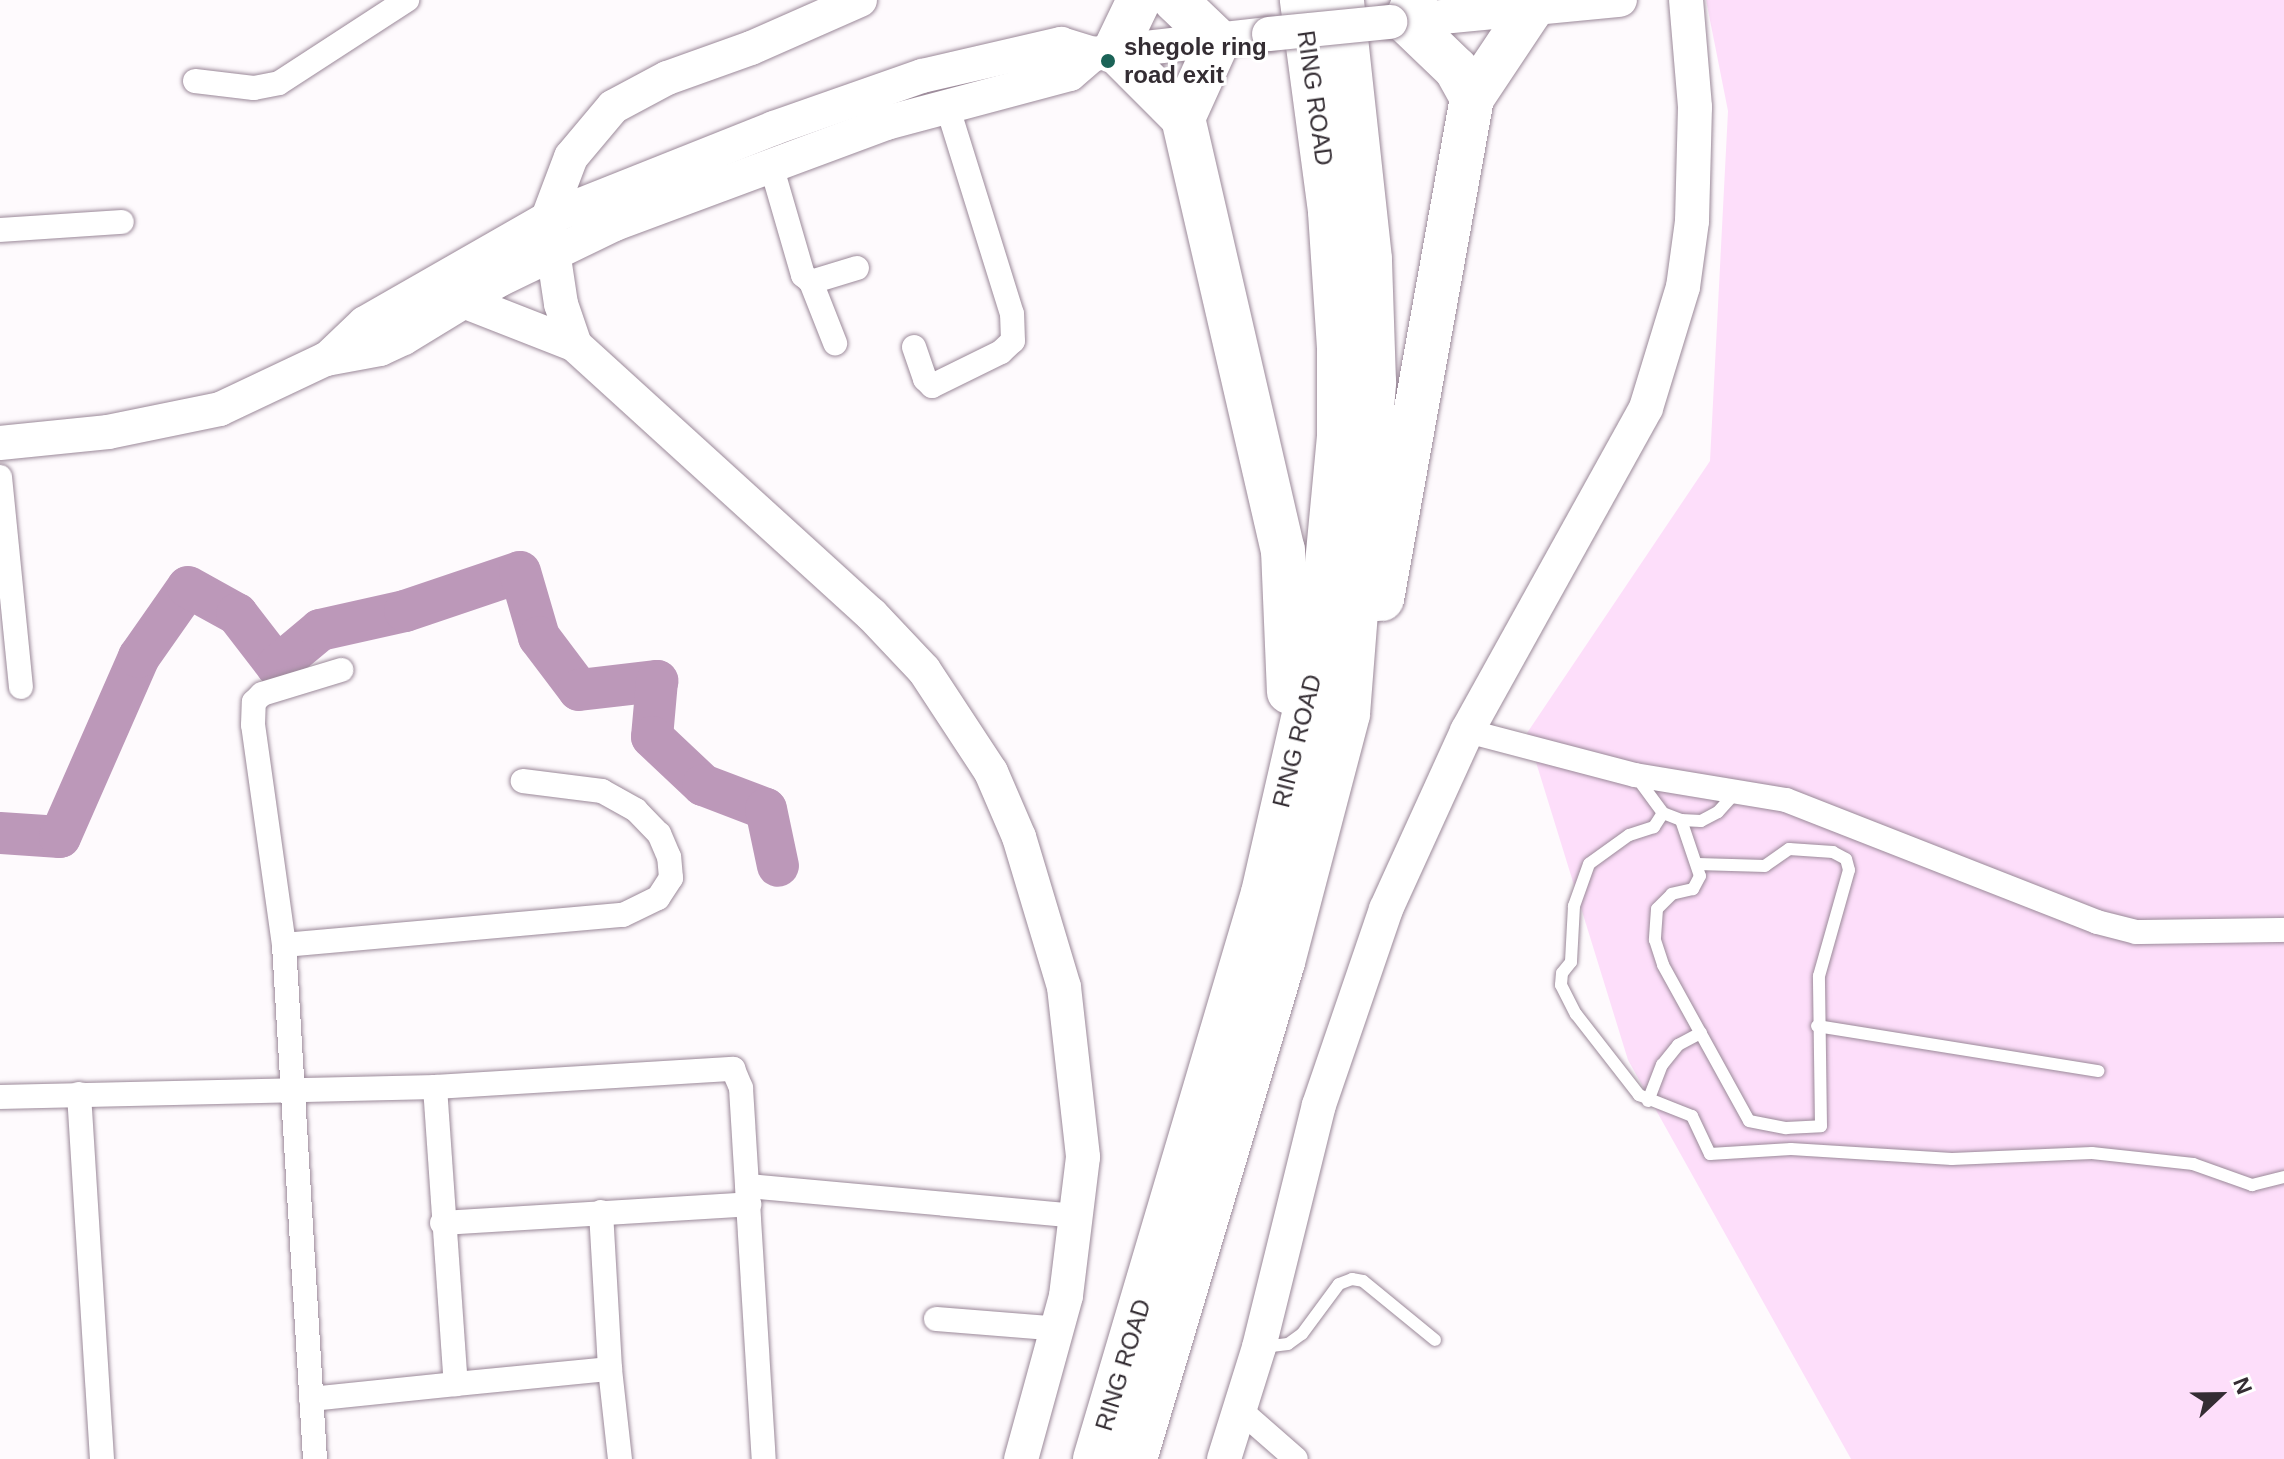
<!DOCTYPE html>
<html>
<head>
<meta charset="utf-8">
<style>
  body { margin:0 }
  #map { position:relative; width:2284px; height:1459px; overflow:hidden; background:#fefafd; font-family:Arial,sans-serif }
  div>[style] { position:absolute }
  .green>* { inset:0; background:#fddefa }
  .river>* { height:42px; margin:-21px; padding:0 21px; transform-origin:21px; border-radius:21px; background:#bc98b9 }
  .roads { filter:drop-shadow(0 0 2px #9b8999) drop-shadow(0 0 2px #9b8999) }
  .lane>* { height:12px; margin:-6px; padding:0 6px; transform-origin:6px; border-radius:6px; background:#fff }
  .street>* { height:24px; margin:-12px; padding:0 12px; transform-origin:12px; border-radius:12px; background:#fff }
  .secondary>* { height:34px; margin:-17px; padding:0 17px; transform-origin:17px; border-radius:17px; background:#fff }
  .highway>* { height:44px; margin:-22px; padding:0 22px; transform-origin:22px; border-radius:22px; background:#fff }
  .bridges { filter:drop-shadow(0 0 2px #9b8999) drop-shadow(0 0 2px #9b8999) }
  .secondary-bridge>* { height:34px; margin:-17px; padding:0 17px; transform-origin:17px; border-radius:17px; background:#fff }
  .dots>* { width:22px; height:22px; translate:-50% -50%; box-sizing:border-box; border:4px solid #fff; border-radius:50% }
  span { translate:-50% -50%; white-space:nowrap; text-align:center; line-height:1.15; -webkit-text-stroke:6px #fff; paint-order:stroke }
  .poi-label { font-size:24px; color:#342d33; font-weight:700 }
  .left { translate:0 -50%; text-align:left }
  .street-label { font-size:24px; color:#342d33 }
  .north { position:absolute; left:2180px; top:1355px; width:80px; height:80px; -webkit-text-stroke:6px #fff; paint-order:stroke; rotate:68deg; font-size:22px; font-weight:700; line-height:32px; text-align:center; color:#342d33 }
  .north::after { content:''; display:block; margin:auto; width:28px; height:36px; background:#342d33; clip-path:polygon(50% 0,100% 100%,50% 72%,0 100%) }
</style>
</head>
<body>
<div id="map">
  <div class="green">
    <i style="clip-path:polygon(1706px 0,2284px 0,2284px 1459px,1851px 1459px,1628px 1060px,1527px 733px,1710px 461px,1728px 111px)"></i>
  </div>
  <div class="river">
    <i style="left:0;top:833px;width:60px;rotate:3.8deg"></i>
    <i style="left:60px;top:837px;width:197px;rotate:-66.3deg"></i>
    <i style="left:139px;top:657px;width:85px;rotate:-55deg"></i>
    <i style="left:188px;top:587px;width:56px;rotate:28.9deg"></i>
    <i style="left:237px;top:614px;width:66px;rotate:52.4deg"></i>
    <i style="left:277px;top:666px;width:56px;rotate:-39.9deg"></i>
    <i style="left:320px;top:630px;width:87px;rotate:-12.6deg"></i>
    <i style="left:405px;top:611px;width:121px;rotate:-18.7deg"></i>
    <i style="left:520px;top:572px;width:68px;rotate:73.7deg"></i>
    <i style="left:539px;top:637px;width:66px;rotate:53deg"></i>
    <i style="left:579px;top:690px;width:79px;rotate:-6.6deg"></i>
    <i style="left:657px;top:681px;width:56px;rotate:95.1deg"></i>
    <i style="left:652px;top:737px;width:70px;rotate:43.3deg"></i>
    <i style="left:703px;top:785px;width:67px;rotate:20.9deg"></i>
    <i style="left:766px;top:809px;width:58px;rotate:78.1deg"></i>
  </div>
  <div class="roads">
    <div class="lane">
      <i style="left:1635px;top:775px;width:47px;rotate:53.6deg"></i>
      <i style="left:1663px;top:813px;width:19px;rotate:21deg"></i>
      <i style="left:1681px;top:820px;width:20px;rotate:3deg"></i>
      <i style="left:1701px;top:821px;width:19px;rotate:-28deg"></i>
      <i style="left:1718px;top:812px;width:27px;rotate:-48deg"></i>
      <i style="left:1663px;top:813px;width:17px;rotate:123deg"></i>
      <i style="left:1654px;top:827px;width:26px;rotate:162deg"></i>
      <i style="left:1629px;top:835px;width:49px;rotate:144.1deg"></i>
      <i style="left:1589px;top:864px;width:45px;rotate:109.7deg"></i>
      <i style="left:1574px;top:906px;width:56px;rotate:93.1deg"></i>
      <i style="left:1571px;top:962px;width:14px;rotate:129deg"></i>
      <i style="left:1562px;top:973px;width:12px;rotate:95deg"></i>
      <i style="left:1561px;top:985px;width:33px;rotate:63deg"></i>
      <i style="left:1576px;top:1014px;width:103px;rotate:52.1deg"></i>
      <i style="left:1639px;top:1095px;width:57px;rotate:21.6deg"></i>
      <i style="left:1692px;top:1116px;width:42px;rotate:64.7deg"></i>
      <i style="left:1710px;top:1154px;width:81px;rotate:-3.5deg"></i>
      <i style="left:1791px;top:1149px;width:161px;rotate:3.6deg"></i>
      <i style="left:1952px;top:1159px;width:140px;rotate:-2.5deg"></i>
      <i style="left:2092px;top:1153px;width:102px;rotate:6.2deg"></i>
      <i style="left:2193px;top:1164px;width:63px;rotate:19.6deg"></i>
      <i style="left:2252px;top:1185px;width:33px;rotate:-14deg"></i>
      <i style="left:1681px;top:820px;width:59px;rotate:71.3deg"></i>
      <i style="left:1700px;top:876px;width:15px;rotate:118deg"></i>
      <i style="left:1693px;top:889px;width:22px;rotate:167deg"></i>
      <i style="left:1672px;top:894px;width:21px;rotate:135deg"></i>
      <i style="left:1657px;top:909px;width:31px;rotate:94deg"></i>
      <i style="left:1655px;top:940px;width:26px;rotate:72deg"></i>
      <i style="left:1663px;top:965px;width:178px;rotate:61.1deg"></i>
      <i style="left:1749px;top:1121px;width:38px;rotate:11deg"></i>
      <i style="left:1786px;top:1128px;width:35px;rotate:-3deg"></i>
      <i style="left:1821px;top:1126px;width:150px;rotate:-90.8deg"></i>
      <i style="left:1819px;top:976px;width:110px;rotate:-74.2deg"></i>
      <i style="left:1849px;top:870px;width:11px;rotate:-105deg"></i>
      <i style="left:1846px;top:859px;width:15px;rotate:-152deg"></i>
      <i style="left:1833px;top:852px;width:44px;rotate:-176.1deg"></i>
      <i style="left:1789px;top:849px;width:29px;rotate:145deg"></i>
      <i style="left:1765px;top:866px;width:67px;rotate:-178.3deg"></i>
      <i style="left:1817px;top:1026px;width:285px;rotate:9.1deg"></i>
      <i style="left:1648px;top:1101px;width:39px;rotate:-69deg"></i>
      <i style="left:1662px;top:1065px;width:26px;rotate:-51deg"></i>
      <i style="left:1678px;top:1045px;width:26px;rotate:-28deg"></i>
      <i style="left:1263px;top:1347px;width:25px;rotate:-7deg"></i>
      <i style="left:1288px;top:1344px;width:17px;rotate:-36deg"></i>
      <i style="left:1302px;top:1334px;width:62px;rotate:-53.5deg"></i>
      <i style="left:1339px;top:1284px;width:14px;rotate:-21deg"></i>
      <i style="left:1352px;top:1279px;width:11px;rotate:10deg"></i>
      <i style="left:1363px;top:1281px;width:93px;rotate:39.3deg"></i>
    </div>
    <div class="street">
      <i style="left:195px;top:81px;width:59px;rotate:6.8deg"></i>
      <i style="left:254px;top:88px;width:25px;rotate:-11deg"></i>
      <i style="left:279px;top:83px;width:153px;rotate:-33deg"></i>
      <i style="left:771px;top:165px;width:115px;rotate:73.8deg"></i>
      <i style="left:803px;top:275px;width:11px;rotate:41deg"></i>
      <i style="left:811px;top:282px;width:48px;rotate:-16.9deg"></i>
      <i style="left:0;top:230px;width:122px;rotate:-3.8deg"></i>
      <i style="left:811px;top:282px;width:66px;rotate:68.5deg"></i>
      <i style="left:914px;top:347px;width:34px;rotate:71deg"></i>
      <i style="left:925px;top:379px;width:10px;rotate:45deg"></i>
      <i style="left:932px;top:386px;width:77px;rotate:-26.2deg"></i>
      <i style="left:1001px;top:352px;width:16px;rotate:-43deg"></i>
      <i style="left:1013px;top:341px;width:27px;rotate:-92deg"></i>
      <i style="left:1012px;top:314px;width:219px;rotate:-107.3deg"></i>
      <i style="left:0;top:477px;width:211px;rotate:84.3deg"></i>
      <i style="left:1467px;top:731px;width:174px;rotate:14.7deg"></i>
      <i style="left:1635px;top:775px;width:153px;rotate:9.4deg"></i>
      <i style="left:1786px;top:800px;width:334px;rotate:21.4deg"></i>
      <i style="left:2097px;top:922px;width:40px;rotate:14.4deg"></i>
      <i style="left:2136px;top:932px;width:148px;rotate:-0.8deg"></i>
      <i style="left:284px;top:945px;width:340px;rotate:-5.1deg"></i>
      <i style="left:623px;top:915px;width:39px;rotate:-26deg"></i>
      <i style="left:658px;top:898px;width:24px;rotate:-57deg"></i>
      <i style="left:671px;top:878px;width:21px;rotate:-95deg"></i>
      <i style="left:669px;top:857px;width:25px;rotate:-113deg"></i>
      <i style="left:659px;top:834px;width:33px;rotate:-134deg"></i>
      <i style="left:636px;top:810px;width:39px;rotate:-151deg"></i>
      <i style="left:602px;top:791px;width:80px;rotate:-172.8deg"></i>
      <i style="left:435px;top:1087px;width:298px;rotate:86deg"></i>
      <i style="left:456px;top:1384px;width:155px;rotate:-5.6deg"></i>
      <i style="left:610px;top:1369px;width:91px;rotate:83.7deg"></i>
      <i style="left:79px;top:1094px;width:366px;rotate:86.4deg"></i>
      <i style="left:0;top:1097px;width:435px;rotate:-1.3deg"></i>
      <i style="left:435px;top:1087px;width:299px;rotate:-3.5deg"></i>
      <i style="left:733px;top:1069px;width:21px;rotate:67deg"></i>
      <i style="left:741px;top:1088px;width:372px;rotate:86.5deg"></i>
      <i style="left:748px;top:1186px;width:332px;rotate:5.2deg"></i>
      <i style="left:601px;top:1212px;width:157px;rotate:86.7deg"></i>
      <i style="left:442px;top:1223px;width:308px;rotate:-3.5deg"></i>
      <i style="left:936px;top:1319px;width:123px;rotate:4.6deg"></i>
      <i style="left:311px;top:1399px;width:146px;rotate:-5.9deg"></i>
      <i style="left:1240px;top:1410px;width:74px;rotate:41.2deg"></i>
      <i style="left:315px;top:1459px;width:515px;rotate:-93.45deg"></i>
      <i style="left:284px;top:945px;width:222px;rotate:-98deg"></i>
      <i style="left:253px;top:725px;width:23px;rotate:-88deg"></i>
      <i style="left:254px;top:702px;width:11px;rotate:-45deg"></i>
      <i style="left:262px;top:694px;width:83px;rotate:-16.9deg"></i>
    </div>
    <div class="secondary">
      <i style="left:860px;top:0;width:119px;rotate:156.2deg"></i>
      <i style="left:751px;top:48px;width:89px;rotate:160.3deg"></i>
      <i style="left:667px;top:78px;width:61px;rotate:151.8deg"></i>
      <i style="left:613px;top:107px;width:65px;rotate:130deg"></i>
      <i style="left:571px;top:157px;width:65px;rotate:110.7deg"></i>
      <i style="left:548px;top:218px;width:87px;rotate:81.4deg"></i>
      <i style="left:561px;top:304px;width:43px;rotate:71.1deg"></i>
      <i style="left:575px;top:345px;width:400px;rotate:42.3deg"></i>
      <i style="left:871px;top:614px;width:77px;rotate:46.6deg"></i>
      <i style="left:924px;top:670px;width:122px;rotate:56.7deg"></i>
      <i style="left:991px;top:772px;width:71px;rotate:66.7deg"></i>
      <i style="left:1019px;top:837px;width:157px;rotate:73.3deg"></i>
      <i style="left:1064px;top:987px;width:171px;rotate:83.6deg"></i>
      <i style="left:1083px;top:1157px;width:140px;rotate:97deg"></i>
      <i style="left:1066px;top:1296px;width:169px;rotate:105.4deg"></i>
      <i style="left:1390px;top:22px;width:231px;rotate:-5.5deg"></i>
      <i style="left:463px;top:301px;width:120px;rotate:21.4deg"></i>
      <i style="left:327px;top:359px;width:52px;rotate:-43.5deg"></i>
      <i style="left:365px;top:323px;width:211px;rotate:-29.8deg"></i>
      <i style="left:548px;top:218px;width:243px;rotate:-21.7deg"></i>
      <i style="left:774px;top:128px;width:157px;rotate:-19.4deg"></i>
      <i style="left:922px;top:76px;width:143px;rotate:-13deg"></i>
      <i style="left:1061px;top:44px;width:34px;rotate:17deg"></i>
      <i style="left:1093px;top:54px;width:177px;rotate:-6.5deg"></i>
      <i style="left:0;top:443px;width:109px;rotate:-5.8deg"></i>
      <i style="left:108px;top:432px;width:114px;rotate:-11.6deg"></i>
      <i style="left:220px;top:409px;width:117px;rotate:-25.3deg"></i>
      <i style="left:326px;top:359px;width:55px;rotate:-10.5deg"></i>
      <i style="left:380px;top:349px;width:26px;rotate:-25deg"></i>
      <i style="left:404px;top:338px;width:111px;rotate:-31.4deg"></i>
      <i style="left:499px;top:280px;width:129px;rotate:-25.8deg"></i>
      <i style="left:615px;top:224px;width:289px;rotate:-20.4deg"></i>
      <i style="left:886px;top:123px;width:190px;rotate:-14.9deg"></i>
      <i style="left:1070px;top:74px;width:30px;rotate:-41deg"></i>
      <i style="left:1224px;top:1459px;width:117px;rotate:-72.6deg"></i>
      <i style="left:1259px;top:1347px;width:249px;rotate:-76.1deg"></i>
      <i style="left:1319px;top:1105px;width:207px;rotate:-71.1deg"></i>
      <i style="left:1386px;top:909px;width:196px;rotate:-65.5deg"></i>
      <i style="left:1467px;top:731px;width:369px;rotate:-61deg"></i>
      <i style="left:1646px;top:408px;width:127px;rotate:-73deg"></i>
      <i style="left:1683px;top:287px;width:67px;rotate:-82.2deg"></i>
      <i style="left:1692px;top:221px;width:114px;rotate:-88.5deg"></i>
      <i style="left:1695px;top:107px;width:107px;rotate:-94.8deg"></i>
    </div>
    <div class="highway">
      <i style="left:1139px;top:0;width:55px;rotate:115.6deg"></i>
      <i style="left:1115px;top:50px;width:96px;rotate:45deg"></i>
      <i style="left:1175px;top:0;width:59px;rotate:43.6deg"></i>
      <i style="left:1218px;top:41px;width:85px;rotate:114.4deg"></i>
      <i style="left:1183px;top:118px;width:443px;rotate:77deg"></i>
      <i style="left:1283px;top:550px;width:142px;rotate:87.6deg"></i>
      <i style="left:1415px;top:0;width:23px;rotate:113deg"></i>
      <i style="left:1406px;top:21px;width:69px;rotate:43.8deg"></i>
      <i style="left:1456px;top:69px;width:33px;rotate:61deg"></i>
      <i style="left:1382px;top:599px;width:509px;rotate:-79.82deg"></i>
      <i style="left:1472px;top:98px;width:105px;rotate:-56.3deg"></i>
      <i style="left:1530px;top:11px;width:19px;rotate:-145deg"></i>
      <i style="left:1095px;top:1459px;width:590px;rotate:-73.47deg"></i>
      <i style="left:1263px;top:893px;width:251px;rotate:-77.1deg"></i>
      <i style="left:1319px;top:648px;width:213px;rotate:-84.6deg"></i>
      <i style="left:1339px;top:436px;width:88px;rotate:-90deg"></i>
      <i style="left:1339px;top:348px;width:137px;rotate:-93.8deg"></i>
      <i style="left:1330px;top:211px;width:213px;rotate:-97.6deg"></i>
      <i style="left:1135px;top:1459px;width:519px;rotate:-73.42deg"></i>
      <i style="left:1283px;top:962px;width:256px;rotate:-75.3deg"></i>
      <i style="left:1348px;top:714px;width:333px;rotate:-85.5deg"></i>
      <i style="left:1374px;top:382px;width:123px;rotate:-91.9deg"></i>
      <i style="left:1370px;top:259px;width:261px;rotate:-96.2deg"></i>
    </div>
  </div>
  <div class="bridges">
    <div class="secondary-bridge">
      <i style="left:1269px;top:34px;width:122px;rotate:-5.7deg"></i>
    </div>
  </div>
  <div class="dots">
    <i style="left:1108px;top:61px;background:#1b6357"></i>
  </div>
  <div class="poi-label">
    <span class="left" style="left:1124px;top:61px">shegole ring<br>road exit</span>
  </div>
  <div class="street-label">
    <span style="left:1315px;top:98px;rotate:82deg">RING ROAD</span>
    <span style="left:1297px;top:741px;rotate:-76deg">RING ROAD</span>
    <span style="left:1123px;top:1365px;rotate:-73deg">RING ROAD</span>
  </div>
  <div class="north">N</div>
</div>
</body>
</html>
